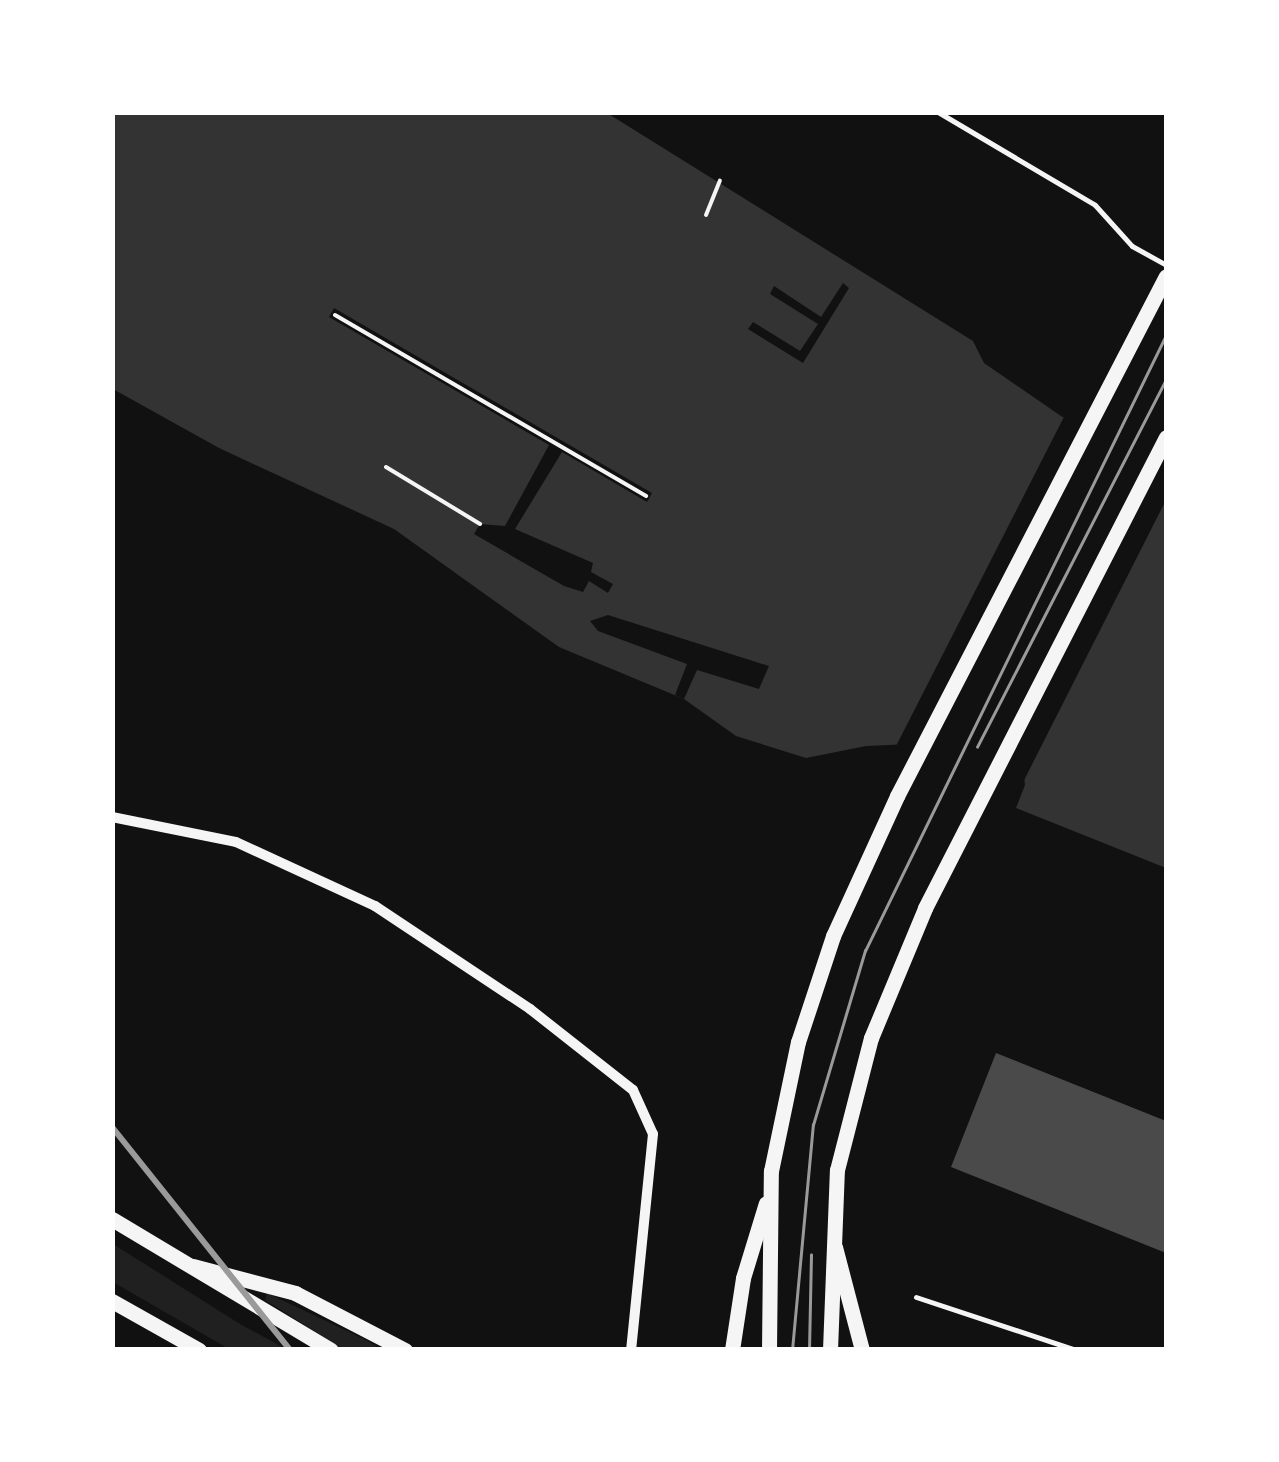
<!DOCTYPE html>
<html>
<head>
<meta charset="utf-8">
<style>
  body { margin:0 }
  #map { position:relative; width:1279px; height:1462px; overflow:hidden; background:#111; font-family:Commissioner,sans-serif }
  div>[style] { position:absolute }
  .green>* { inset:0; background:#202020 }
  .water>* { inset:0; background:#333 }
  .pier>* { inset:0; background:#111 }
  .building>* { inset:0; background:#4a4a4a }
  .path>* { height:4px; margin:-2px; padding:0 2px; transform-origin:2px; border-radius:2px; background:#f5f5f5 }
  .service>* { height:5px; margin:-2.5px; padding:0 2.5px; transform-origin:2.5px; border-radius:2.5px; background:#f5f5f5 }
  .minor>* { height:10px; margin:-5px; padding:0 5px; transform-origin:5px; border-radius:5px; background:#f5f5f5 }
  .secondary>* { height:15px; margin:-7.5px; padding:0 7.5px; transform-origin:7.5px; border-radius:7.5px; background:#f5f5f5 }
  .primary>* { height:15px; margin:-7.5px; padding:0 7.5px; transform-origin:7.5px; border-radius:7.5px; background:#f5f5f5 }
  .tram>* { height:2.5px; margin:-1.25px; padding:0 1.25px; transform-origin:1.25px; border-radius:1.25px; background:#9a9a9a }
  .rail>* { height:6px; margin:-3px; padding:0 3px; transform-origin:3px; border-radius:3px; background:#9a9a9a }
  span { translate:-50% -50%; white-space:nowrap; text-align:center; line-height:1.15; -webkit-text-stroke:8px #fff; paint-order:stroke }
  .frame { position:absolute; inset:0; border:115px solid #fff; pointer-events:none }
</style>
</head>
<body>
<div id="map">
  <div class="green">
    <i style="clip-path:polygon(113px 1244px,240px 1324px,286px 1349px,229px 1349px,113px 1282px)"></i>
    <i style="clip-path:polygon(267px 1293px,364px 1339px,381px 1349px,343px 1349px,265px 1300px)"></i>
  </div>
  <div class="water">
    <i style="clip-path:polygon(112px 113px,607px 113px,973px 341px,984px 363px,1061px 416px,1085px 430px,1166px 451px,1166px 868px,1016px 808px,1025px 785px,1021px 750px,1000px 740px,866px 746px,806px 758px,736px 736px,684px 699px,559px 647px,394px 529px,219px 448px,113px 389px)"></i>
  </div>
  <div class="pier">
    <i style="clip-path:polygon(843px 283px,849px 288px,803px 363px,748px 329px,753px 322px,800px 351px,818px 324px,770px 294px,774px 286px,821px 317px)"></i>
    <i style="clip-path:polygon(334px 308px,652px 493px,647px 502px,562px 452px,515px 529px,593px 563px,591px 572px,613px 584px,608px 593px,589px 581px,583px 592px,564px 586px,474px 534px,480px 524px,505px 526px,549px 445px,329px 317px)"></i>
    <i style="clip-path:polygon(1066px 413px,1087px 425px,1166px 446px,1166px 500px,1013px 802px,1020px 784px,1014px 748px,894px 750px)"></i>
    <i style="clip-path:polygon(608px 615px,769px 666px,759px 689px,697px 670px,684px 699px,675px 695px,687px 664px,598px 631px,590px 621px)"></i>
  </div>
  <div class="building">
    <i style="clip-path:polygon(996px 1053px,1166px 1121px,1166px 1253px,951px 1167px)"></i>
  </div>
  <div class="path">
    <i style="left:706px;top:215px;width:37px;rotate:-68deg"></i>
    <i style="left:335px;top:315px;width:360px;rotate:30.2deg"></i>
    <i style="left:386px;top:467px;width:110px;rotate:31.2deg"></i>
  </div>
  <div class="service">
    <i style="left:938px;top:112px;width:182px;rotate:30.6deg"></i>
    <i style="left:1095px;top:205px;width:55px;rotate:47.9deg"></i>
    <i style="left:1132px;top:246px;width:39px;rotate:29deg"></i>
    <i style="left:916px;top:1297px;width:169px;rotate:18.3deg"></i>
  </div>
  <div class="minor">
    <i style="left:112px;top:817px;width:126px;rotate:11.4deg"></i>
    <i style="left:236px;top:842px;width:153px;rotate:24.7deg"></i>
    <i style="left:375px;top:906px;width:186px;rotate:33.6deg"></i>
    <i style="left:530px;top:1009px;width:131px;rotate:38.2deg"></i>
    <i style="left:633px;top:1090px;width:48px;rotate:65.6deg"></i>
    <i style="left:653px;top:1134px;width:217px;rotate:95.8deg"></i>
  </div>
  <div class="secondary">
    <i style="left:112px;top:1219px;width:255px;rotate:30.9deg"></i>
    <i style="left:112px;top:1301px;width:100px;rotate:29.4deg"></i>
  </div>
  <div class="primary">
    <i style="left:835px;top:1247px;width:106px;rotate:75.3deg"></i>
    <i style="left:193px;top:1266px;width:106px;rotate:14.8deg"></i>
    <i style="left:295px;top:1293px;width:124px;rotate:27.4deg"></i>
    <i style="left:732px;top:1350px;width:73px;rotate:-81.3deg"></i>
    <i style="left:743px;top:1278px;width:78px;rotate:-73deg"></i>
    <i style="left:769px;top:1350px;width:179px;rotate:-89.4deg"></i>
    <i style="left:771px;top:1171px;width:132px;rotate:-78.2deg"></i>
    <i style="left:798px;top:1042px;width:112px;rotate:-71.7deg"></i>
    <i style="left:833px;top:936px;width:154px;rotate:-65.4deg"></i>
    <i style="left:897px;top:796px;width:585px;rotate:-62.65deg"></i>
    <i style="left:830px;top:1350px;width:180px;rotate:-87.8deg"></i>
    <i style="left:837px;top:1170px;width:136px;rotate:-75.6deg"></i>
    <i style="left:871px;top:1038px;width:141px;rotate:-67.4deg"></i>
    <i style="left:925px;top:908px;width:529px;rotate:-62.9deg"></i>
  </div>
  <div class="tram">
    <i style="left:977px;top:747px;width:413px;rotate:-62.8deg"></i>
    <i style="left:792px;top:1350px;width:226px;rotate:-84.7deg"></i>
    <i style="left:813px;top:1125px;width:182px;rotate:-73.4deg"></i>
    <i style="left:865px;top:951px;width:686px;rotate:-63.96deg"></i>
    <i style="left:809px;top:1350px;width:95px;rotate:-88.8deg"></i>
  </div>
  <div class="rail">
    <i style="left:112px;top:1127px;width:285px;rotate:51.4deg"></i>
  </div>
  <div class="frame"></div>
</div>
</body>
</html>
